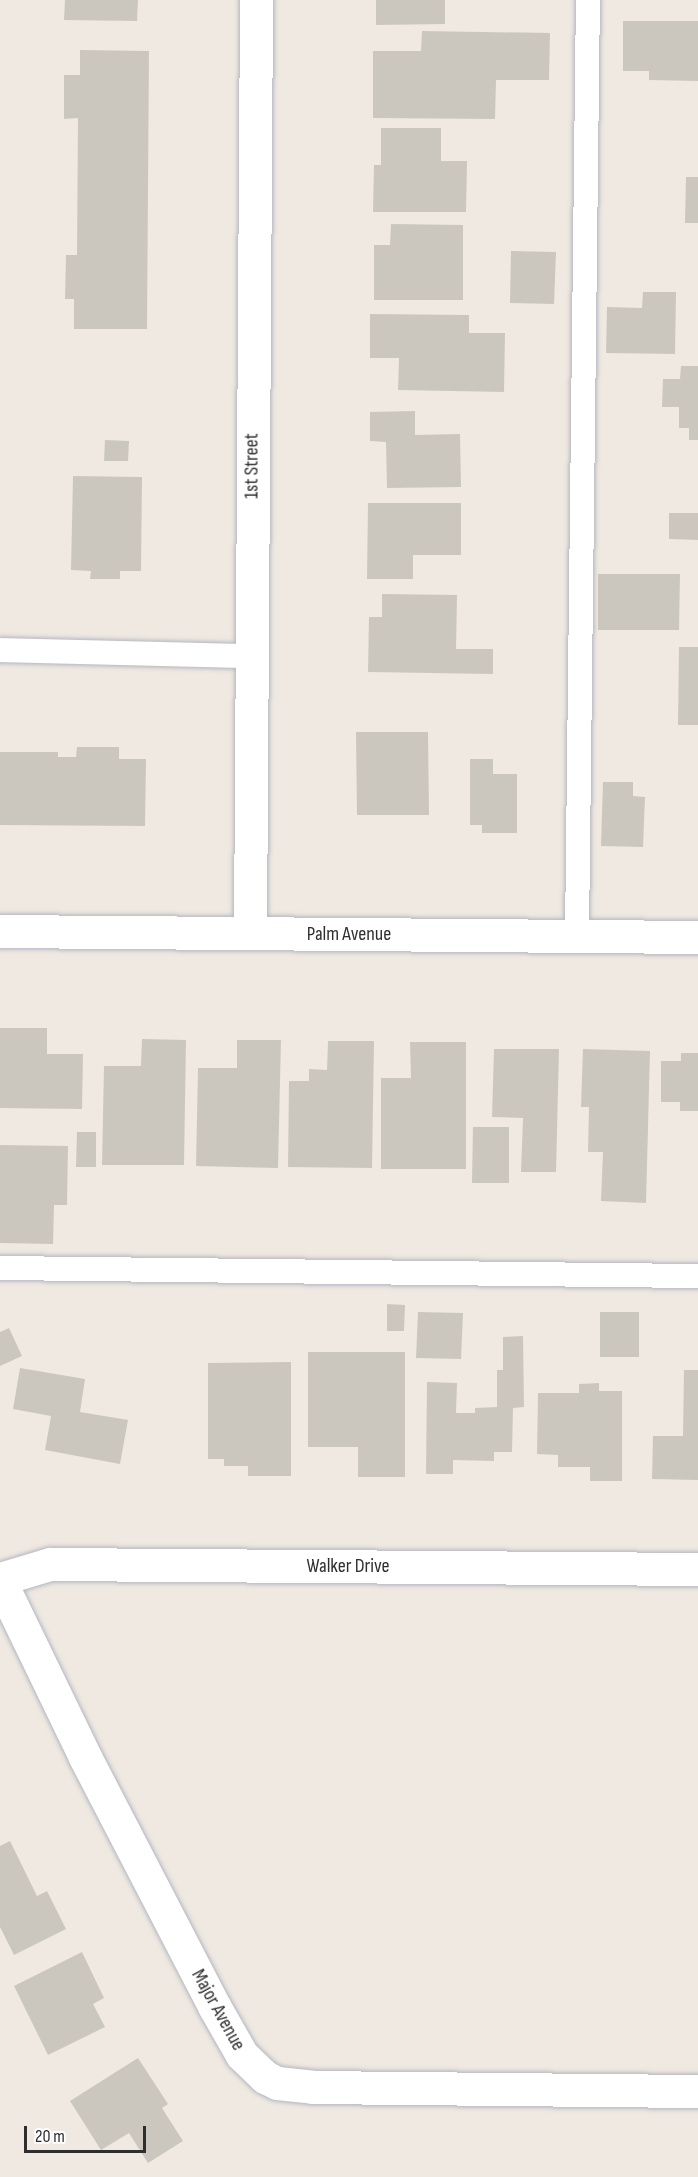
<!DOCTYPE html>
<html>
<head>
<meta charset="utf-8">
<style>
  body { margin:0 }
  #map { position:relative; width:698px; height:2177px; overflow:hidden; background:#efe9e1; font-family:"Sofia Sans Condensed",sans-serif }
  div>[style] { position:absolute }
  .building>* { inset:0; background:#cbc7bf }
  .roads { filter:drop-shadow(0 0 2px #b4b7c1) drop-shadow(0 0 2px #b4b7c1) }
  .service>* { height:24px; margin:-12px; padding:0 12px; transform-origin:12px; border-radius:12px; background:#fff }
  .minor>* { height:33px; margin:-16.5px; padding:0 16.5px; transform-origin:16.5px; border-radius:16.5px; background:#fff }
  .tertiary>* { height:33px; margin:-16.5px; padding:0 16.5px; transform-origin:16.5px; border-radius:16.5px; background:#fff }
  span { translate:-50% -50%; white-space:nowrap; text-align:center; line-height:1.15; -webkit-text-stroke:4.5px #fff; paint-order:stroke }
  .street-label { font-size:20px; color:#2e2e2e }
  .scale { position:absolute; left:24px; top:2126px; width:122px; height:27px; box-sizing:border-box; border:3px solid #2e2e2e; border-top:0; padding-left:8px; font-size:18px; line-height:21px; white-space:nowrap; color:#2e2e2e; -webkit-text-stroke:4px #fff; paint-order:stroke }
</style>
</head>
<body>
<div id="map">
  <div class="building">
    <i style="clip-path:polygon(65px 0,138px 0,137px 21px,64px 20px)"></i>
    <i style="clip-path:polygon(376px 0,445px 0,445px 24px,376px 25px)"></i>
    <i style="clip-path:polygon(623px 21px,698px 21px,698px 81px,649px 80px,649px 71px,623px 71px)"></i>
    <i style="clip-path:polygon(422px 31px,550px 33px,549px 80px,496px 80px,495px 119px,373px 118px,373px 51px,421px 51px)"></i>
    <i style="clip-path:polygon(80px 50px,149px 51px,147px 329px,74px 329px,74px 299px,65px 299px,66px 255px,77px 255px,78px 118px,64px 119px,64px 75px,80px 75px)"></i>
    <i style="clip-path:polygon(381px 128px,441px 128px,441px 161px,467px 161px,466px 212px,373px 212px,374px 165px,381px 165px)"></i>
    <i style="clip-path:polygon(686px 177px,698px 177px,698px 223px,685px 223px)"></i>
    <i style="clip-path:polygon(391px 224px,463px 225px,463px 300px,374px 300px,374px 245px,390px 245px)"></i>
    <i style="clip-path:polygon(511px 251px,556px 252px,554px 304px,510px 303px)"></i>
    <i style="clip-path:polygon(643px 292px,676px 292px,675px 354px,606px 353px,607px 307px,642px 308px)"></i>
    <i style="clip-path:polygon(370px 314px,469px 315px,469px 333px,505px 333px,504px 392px,398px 390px,399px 358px,370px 358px)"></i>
    <i style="clip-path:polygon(681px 366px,698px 366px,698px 440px,689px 440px,689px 428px,679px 428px,679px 407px,662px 407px,663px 379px,680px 379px)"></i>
    <i style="clip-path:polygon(415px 411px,415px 435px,460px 434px,461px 487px,387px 488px,386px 442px,370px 441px,370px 412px)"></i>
    <i style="clip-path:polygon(105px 440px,129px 441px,128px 461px,104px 461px)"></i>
    <i style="clip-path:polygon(73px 476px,142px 477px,141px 571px,120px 571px,120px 579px,90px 579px,91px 571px,71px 570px)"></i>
    <i style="clip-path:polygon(368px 503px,461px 503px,461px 555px,413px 555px,413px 579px,367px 579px)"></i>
    <i style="clip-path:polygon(669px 513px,698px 513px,698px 540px,669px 539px)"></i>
    <i style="clip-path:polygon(598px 574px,680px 574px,679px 630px,598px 630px)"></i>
    <i style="clip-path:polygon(382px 594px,457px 595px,456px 649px,493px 649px,493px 674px,368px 672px,369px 617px,382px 617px)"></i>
    <i style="clip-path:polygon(679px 647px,698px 647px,698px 725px,678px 725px)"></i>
    <i style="clip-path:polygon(356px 732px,428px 732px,429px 815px,357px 815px)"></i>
    <i style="clip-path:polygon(77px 747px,119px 747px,119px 759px,146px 759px,145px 826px,0 825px,0 752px,58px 752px,58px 757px,76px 757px)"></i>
    <i style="clip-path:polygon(470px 759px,493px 759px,493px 774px,517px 774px,517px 833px,482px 833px,482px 825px,470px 825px)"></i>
    <i style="clip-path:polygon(603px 782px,633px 782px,633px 796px,645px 797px,643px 847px,601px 846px)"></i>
    <i style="clip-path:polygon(0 1028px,47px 1028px,47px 1054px,83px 1054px,82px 1109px,0 1108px)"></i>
    <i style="clip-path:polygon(142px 1039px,186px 1040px,184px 1165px,102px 1165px,104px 1066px,141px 1066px)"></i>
    <i style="clip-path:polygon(237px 1040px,281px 1040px,278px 1168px,196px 1166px,198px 1068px,237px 1068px)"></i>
    <i style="clip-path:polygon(328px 1041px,374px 1041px,372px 1168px,288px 1167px,289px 1081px,309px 1081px,309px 1069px,327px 1070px)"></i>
    <i style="clip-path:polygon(410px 1042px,466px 1042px,466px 1169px,381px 1169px,381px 1078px,411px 1078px)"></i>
    <i style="clip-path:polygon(494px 1049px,559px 1049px,556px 1172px,521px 1172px,523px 1118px,492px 1117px)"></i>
    <i style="clip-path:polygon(583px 1049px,650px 1051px,646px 1203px,601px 1201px,603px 1152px,588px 1152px,589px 1107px,581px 1107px)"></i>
    <i style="clip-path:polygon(681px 1053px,698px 1053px,698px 1111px,680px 1111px,680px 1102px,661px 1102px,661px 1061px,681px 1061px)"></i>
    <i style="clip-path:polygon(473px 1127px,509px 1127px,509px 1183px,472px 1183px)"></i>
    <i style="clip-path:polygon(77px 1132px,96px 1132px,96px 1167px,76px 1167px)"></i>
    <i style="clip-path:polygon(0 1145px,68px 1146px,67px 1205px,54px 1205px,53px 1244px,0 1243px)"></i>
    <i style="clip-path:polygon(387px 1304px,405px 1305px,404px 1331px,387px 1331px)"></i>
    <i style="clip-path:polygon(418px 1312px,463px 1313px,461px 1359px,416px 1358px)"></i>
    <i style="clip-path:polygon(600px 1312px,639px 1312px,639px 1357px,600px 1357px)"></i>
    <i style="clip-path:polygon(9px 1328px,22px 1356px,0 1366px,0 1332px)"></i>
    <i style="clip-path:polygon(523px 1336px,524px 1407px,513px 1408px,512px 1452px,494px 1452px,494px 1461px,453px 1460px,453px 1474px,426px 1474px,427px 1382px,457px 1383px,456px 1413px,475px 1413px,475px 1408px,497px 1407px,497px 1370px,503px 1370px,503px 1337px)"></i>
    <i style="clip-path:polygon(308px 1352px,405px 1352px,405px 1477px,358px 1477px,358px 1447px,308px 1447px)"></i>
    <i style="clip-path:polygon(291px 1362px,291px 1476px,248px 1476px,248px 1466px,224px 1466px,224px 1459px,208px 1459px,208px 1363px)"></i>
    <i style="clip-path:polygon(20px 1368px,85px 1379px,80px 1412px,128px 1420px,120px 1464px,45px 1450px,51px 1416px,13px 1409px)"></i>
    <i style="clip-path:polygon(684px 1370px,698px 1370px,698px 1480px,652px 1479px,653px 1436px,683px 1436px)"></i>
    <i style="clip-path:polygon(599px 1383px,599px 1391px,622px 1391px,622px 1481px,590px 1481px,590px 1467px,558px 1467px,558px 1455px,537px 1454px,538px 1393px,579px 1393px,579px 1384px)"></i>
    <i style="clip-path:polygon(10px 1841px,37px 1896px,47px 1891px,66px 1929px,14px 1955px,0 1927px,0 1846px)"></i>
    <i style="clip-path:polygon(82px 1952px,104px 1998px,93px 2004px,105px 2027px,48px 2055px,14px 1986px)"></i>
    <i style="clip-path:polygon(138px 2058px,168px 2104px,162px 2108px,183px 2141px,148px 2163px,129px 2133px,101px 2150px,70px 2101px)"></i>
  </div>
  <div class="roads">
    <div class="service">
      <i style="left:0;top:650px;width:251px;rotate:1.4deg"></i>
      <i style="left:577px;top:935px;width:935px;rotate:-89.33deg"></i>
      <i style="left:0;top:1268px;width:698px;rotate:0.66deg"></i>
    </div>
    <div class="minor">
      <i style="left:250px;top:933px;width:933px;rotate:-89.63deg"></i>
      <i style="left:0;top:1579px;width:52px;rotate:-16.7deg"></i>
      <i style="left:50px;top:1564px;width:648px;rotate:0.44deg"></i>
      <i style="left:0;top:1581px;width:195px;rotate:64.2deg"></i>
      <i style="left:85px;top:1757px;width:280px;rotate:62.6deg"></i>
      <i style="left:214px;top:2006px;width:56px;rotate:60.3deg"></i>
      <i style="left:242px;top:2055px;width:32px;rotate:44deg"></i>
      <i style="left:265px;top:2077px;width:13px;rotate:27deg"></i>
      <i style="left:277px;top:2083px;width:36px;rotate:6deg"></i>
      <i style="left:313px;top:2087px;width:385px;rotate:0.6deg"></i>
    </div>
    <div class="tertiary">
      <i style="left:0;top:931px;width:698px;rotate:0.49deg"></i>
    </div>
  </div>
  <div class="street-label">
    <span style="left:252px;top:466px;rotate:-90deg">1st Street</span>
    <span style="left:349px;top:934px">Palm Avenue</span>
    <span style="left:348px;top:1566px">Walker Drive</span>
    <span style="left:218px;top:2010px;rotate:61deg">Major Avenue</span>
  </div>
  <div class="scale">20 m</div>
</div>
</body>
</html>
